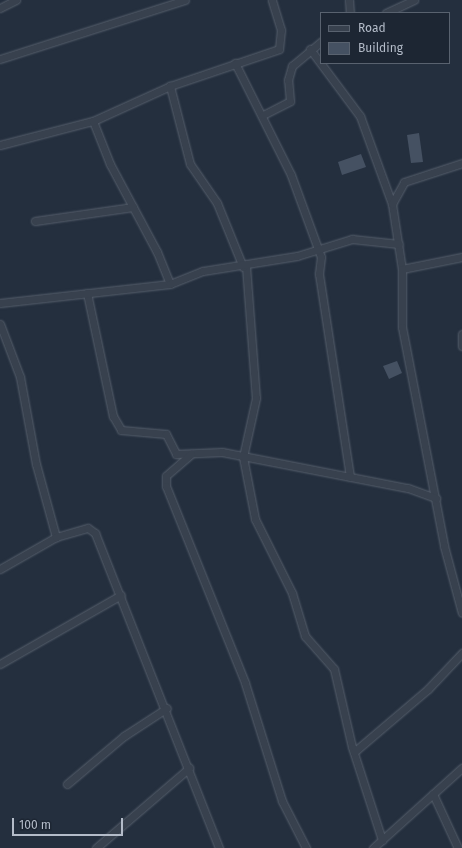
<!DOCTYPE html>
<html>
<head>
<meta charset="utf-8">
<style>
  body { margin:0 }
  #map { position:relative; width:462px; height:848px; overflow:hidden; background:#242f3e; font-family:"Fira Sans",sans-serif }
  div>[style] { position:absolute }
  .building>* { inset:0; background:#455162 }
  .roads { filter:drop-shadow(0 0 1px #565f6c) drop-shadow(0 0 1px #565f6c) }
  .minor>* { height:7px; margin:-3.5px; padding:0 3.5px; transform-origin:3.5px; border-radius:3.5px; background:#38414e }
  span { translate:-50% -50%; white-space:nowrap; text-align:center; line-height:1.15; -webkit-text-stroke:3px #1d2633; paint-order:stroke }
  .legend { position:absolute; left:320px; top:12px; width:130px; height:52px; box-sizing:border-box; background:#1d2633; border:1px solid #59626f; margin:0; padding:5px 7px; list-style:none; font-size:12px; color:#b4bcc9 }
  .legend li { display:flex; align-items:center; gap:8px; height:20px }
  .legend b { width:20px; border:1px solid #59626f }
  .scale { position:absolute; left:12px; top:818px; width:111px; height:18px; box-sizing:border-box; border:2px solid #b4bcc9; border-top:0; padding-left:5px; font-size:12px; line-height:14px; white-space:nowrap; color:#b4bcc9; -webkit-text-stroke:3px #1d2633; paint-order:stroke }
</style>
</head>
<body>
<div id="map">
  <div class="building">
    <i style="clip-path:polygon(419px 133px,423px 162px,411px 163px,407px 135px)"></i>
    <i style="clip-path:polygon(361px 154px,366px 167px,342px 175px,338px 162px)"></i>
    <i style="clip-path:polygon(397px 361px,402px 373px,389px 379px,383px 366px)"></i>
  </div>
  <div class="roads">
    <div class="minor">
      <i style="left:349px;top:0;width:13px;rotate:86deg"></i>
      <i style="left:0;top:8px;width:18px;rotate:-27deg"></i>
      <i style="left:386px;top:13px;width:31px;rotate:-25deg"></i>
      <i style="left:310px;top:49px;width:84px;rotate:53.3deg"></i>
      <i style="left:360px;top:116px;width:94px;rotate:70deg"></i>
      <i style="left:392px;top:204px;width:66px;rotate:81.3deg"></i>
      <i style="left:402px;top:269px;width:61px;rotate:-11.3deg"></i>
      <i style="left:0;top:59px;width:194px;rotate:-17.7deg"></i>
      <i style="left:235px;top:63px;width:125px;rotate:63.4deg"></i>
      <i style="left:291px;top:175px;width:87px;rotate:69.9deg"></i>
      <i style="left:321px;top:257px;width:17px;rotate:97deg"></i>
      <i style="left:319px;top:274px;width:205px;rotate:81.3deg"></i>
      <i style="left:263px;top:115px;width:30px;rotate:-27deg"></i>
      <i style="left:290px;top:101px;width:21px;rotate:-95deg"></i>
      <i style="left:288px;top:80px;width:15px;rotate:-74deg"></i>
      <i style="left:292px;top:66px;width:38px;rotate:-40deg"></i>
      <i style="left:0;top:145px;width:96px;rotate:-14.5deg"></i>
      <i style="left:392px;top:204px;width:25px;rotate:-61deg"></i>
      <i style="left:404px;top:182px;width:61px;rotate:-18.1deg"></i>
      <i style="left:35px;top:221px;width:99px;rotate:-8.1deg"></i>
      <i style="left:246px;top:266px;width:132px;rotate:85.7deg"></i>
      <i style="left:256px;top:398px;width:60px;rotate:102.4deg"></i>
      <i style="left:243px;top:457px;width:63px;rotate:79deg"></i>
      <i style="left:255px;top:519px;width:83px;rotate:63.4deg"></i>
      <i style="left:292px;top:593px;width:45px;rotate:73.2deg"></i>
      <i style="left:305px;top:636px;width:44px;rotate:48.7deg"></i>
      <i style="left:334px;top:669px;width:80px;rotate:77deg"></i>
      <i style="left:352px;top:747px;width:98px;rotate:72.1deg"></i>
      <i style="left:243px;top:267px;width:69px;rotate:-112.1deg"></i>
      <i style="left:217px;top:203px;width:47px;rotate:-124.7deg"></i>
      <i style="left:190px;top:164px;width:81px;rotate:-104.4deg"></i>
      <i style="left:170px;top:86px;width:115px;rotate:-18.7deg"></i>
      <i style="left:279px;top:49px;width:19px;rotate:-84deg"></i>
      <i style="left:281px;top:30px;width:31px;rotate:-107deg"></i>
      <i style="left:402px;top:269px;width:58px;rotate:90deg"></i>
      <i style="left:402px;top:327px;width:223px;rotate:79.1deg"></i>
      <i style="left:444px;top:546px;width:69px;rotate:75deg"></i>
      <i style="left:170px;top:284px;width:35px;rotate:-112deg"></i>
      <i style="left:157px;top:252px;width:100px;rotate:-118.1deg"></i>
      <i style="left:110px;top:164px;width:46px;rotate:-111.6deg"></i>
      <i style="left:93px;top:121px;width:85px;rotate:-24.4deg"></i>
      <i style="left:87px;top:293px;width:126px;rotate:78.1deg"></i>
      <i style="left:113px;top:416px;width:16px;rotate:60deg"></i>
      <i style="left:121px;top:430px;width:45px;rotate:5.1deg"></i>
      <i style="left:166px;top:434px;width:22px;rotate:63deg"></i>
      <i style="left:176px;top:454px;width:46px;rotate:-2.5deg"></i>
      <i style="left:222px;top:452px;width:189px;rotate:11deg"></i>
      <i style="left:408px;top:488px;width:30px;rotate:20deg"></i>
      <i style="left:0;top:303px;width:171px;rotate:-6.4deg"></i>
      <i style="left:170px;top:284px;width:35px;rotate:-22deg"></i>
      <i style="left:203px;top:271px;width:95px;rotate:-9.1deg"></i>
      <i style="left:297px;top:256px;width:58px;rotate:-17.2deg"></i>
      <i style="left:352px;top:239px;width:47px;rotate:6.1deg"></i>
      <i style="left:0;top:324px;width:57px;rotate:69.3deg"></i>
      <i style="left:20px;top:377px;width:88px;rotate:79.6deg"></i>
      <i style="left:36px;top:464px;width:76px;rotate:74.7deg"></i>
      <i style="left:462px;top:334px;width:12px;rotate:90deg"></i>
      <i style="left:191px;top:454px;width:33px;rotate:139deg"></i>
      <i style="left:166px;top:476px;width:10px;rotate:90deg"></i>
      <i style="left:166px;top:486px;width:212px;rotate:68.1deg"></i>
      <i style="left:245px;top:683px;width:124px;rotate:72.6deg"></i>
      <i style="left:282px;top:801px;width:53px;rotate:62.9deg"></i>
      <i style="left:0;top:569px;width:64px;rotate:-29.7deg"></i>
      <i style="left:56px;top:537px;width:33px;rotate:-16deg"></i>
      <i style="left:88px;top:528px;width:9px;rotate:36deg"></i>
      <i style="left:95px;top:533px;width:339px;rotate:68.5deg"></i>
      <i style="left:0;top:664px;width:139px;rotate:-29.7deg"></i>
      <i style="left:354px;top:752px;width:97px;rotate:-40.4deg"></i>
      <i style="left:428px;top:689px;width:50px;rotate:-46.6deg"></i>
      <i style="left:67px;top:784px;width:75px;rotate:-40.1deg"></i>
      <i style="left:124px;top:736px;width:51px;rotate:-33.1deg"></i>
      <i style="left:433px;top:794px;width:60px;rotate:65.2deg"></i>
      <i style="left:96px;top:848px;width:123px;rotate:-40.7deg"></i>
      <i style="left:373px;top:848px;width:120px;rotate:-42deg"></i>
    </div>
  </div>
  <ul class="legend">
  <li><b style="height:5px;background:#38414e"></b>Road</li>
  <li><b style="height:11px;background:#455162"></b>Building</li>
  </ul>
  <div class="scale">100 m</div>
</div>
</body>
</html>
